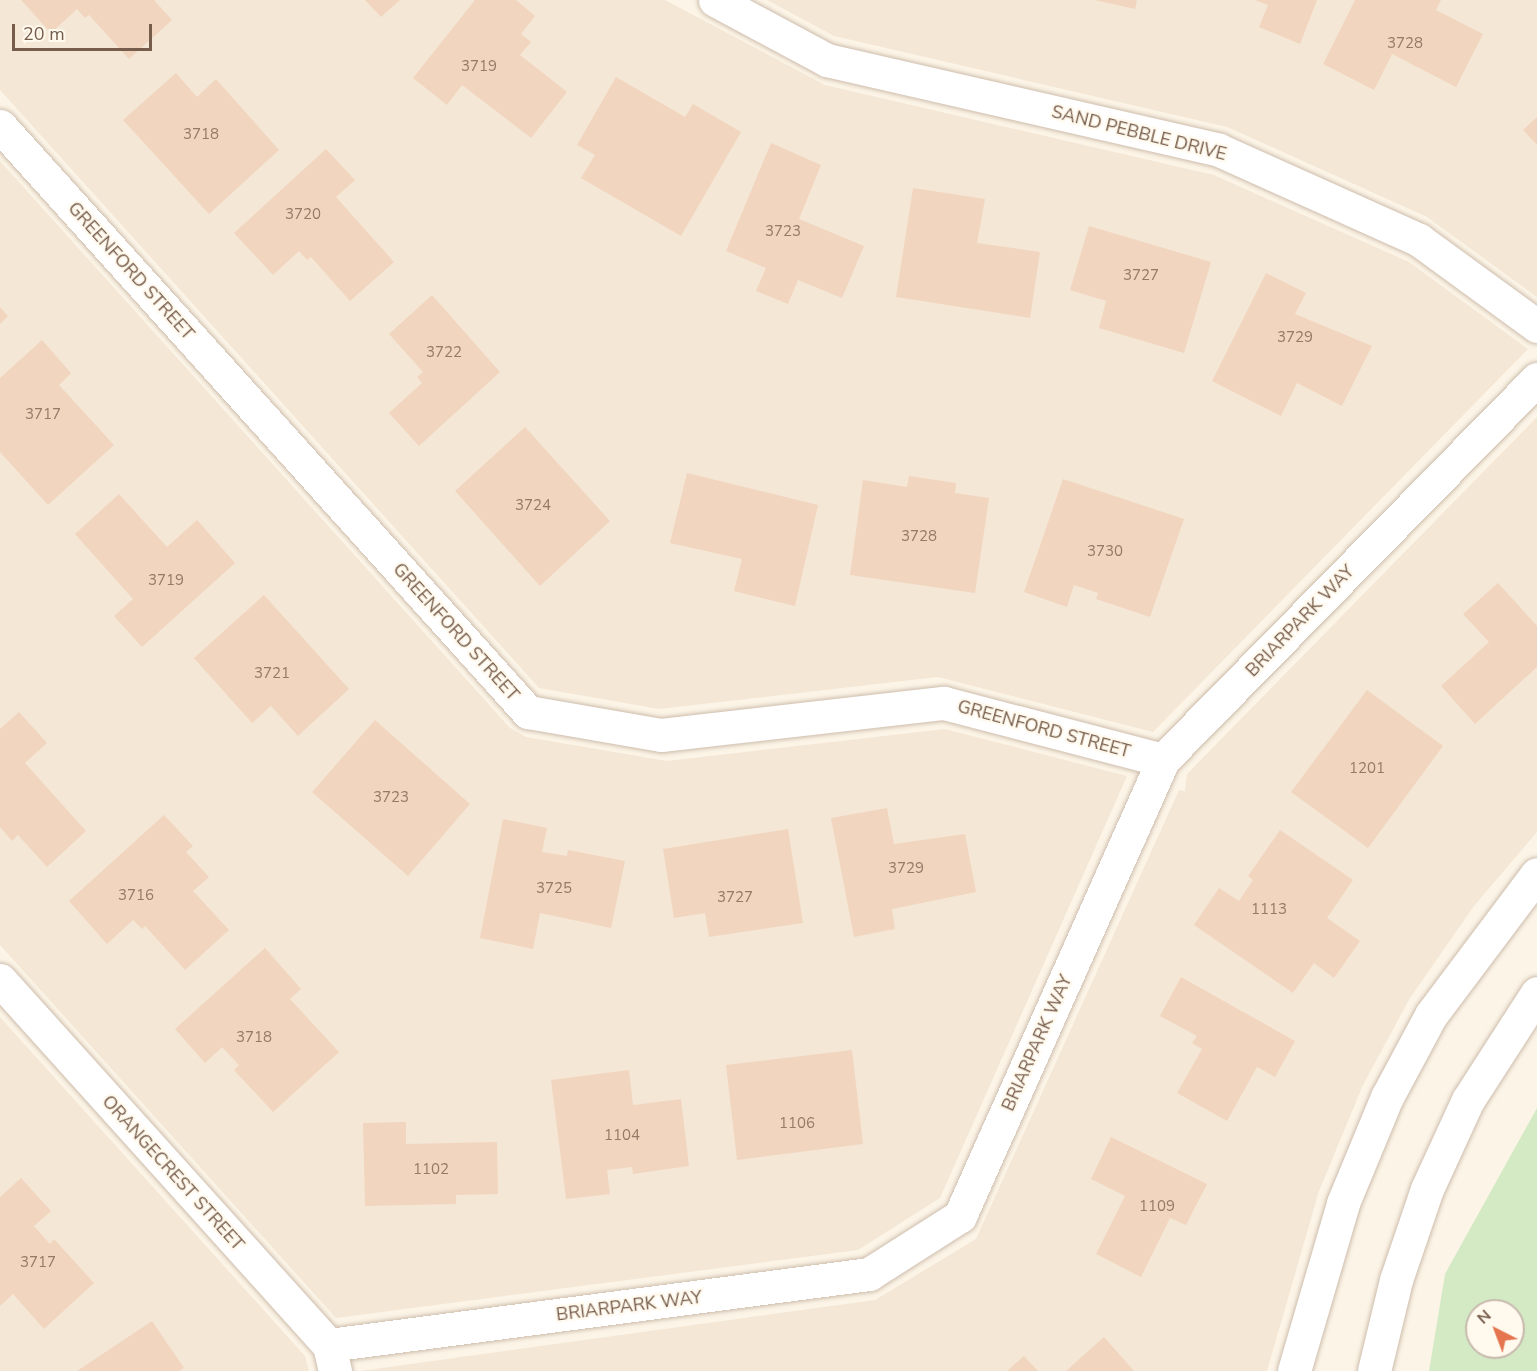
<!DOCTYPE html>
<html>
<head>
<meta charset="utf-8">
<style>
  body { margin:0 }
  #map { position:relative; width:1537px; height:1371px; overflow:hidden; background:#fcf5e7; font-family:"Nunito Sans",sans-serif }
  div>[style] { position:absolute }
  .residential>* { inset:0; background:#f4e7d6 }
  .green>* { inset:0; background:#d3eac5 }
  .building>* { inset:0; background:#f1d5bf }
  .roads { filter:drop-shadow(0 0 2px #cebdad) drop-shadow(0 0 2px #cebdad) }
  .minor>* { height:33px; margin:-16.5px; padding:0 16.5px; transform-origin:16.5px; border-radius:16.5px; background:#fff }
  .tertiary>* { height:33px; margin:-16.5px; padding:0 16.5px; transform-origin:16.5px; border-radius:16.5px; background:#fff }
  span { translate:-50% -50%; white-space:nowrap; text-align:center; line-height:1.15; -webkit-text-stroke:4.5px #fff9ee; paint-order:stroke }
  .number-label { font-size:15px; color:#957a68 }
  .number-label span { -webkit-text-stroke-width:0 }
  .street-label { font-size:18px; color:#765c4b }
  .north { position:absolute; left:1465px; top:1299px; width:60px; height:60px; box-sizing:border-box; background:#fff9ee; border:2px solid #c8baad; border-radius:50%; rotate:318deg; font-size:16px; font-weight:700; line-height:24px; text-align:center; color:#765c4b }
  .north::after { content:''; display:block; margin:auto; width:21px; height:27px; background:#e4754e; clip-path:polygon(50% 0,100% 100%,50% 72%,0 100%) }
  .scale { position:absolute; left:12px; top:24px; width:140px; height:27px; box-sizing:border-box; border:3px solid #765c4b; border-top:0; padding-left:8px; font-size:18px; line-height:21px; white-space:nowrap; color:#765c4b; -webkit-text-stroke:4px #fff9ee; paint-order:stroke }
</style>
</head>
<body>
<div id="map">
  <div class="residential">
    <i style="clip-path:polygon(0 0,665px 0,825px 85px,1214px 175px,1409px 262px,1528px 349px,1153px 732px,938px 677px,659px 709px,539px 688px,0 90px)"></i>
    <i style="clip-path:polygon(767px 0,1537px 0,1537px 297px,1427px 217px,1227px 127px,834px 36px)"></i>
    <i style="clip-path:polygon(0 161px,510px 728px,526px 737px,667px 761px,945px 729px,1127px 776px,940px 1198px,858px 1250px,336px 1318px,0 945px)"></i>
    <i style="clip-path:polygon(1537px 417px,1537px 832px,1474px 906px,1410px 998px,1363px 1085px,1319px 1191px,1267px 1371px,360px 1371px,875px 1300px,976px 1239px,1179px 790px,1185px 791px,1187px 774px)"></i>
    <i style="clip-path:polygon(0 1017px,305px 1356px,309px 1371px,0 1371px)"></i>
  </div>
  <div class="green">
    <i style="clip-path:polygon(evenodd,1537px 1108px,1537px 1371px,1429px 1371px,1445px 1274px,1537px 1108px,1477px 1311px,1513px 1311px,1513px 1347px,1477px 1347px,1477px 1311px)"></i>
  </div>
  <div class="building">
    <i style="clip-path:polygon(21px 0,154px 0,172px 20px,129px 59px,89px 15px,85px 18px,77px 9px,51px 33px)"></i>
    <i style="clip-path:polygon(365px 0,400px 0,381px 17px)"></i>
    <i style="clip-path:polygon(475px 0,516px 0,535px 16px,521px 34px,531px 42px,520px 55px,567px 92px,531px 138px,462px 85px,447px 105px,413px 78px)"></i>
    <i style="clip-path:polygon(1095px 0,1137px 0,1135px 9px)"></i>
    <i style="clip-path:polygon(1255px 0,1317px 0,1300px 44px,1259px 27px,1268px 5px)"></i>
    <i style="clip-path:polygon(1355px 0,1441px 0,1436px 10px,1483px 34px,1456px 87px,1392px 54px,1374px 90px,1323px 64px)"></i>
    <i style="clip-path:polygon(176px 73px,197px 97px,216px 79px,279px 150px,209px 214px,123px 120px)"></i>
    <i style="clip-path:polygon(616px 77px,685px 117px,693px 104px,741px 132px,681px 236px,581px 178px,595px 155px,577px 145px)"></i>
    <i style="clip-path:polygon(1537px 117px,1537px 145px,1523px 130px)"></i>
    <i style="clip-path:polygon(771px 143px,821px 165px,799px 219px,864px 246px,842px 298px,798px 280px,788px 304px,756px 291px,766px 268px,726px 251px)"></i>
    <i style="clip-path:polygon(326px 149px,355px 180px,336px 197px,394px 262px,350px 301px,311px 257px,307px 260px,299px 251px,273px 275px,234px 233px)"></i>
    <i style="clip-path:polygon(913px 188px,985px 199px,977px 243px,1040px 252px,1030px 318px,896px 297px)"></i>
    <i style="clip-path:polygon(1089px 226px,1211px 262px,1184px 353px,1099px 328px,1106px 301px,1070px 290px)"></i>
    <i style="clip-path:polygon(1266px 273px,1306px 293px,1295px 314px,1372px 346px,1342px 406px,1297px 383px,1281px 416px,1212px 381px)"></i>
    <i style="clip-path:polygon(432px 295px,500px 372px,419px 446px,389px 413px,422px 383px,417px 377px,423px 372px,389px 334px)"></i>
    <i style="clip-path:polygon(0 307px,8px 316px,0 324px)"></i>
    <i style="clip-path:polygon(42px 340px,71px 373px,59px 385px,114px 445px,48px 505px,0 452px,0 378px)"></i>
    <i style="clip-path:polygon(525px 427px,610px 521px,540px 586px,455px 491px)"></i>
    <i style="clip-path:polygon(687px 473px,818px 505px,795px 606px,734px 591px,742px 559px,670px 543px)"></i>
    <i style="clip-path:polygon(909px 476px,956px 483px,955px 493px,989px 498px,975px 593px,850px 575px,863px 480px,907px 487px)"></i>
    <i style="clip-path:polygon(1063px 479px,1184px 519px,1150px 617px,1096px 599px,1098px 593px,1074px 585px,1067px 607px,1024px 592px)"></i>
    <i style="clip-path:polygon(119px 494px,167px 547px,197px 520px,235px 563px,142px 647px,114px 616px,133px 599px,75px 534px)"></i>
    <i style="clip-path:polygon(1498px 583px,1537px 626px,1537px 667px,1475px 724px,1441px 686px,1489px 642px,1463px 614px)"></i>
    <i style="clip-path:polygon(264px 595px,349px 689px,298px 736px,271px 706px,252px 723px,194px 658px)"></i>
    <i style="clip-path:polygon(1367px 690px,1443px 746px,1368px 848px,1291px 792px)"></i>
    <i style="clip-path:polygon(19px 712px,47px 743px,25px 763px,86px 831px,47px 867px,18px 835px,12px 841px,0 827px,0 729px)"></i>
    <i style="clip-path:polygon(375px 720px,470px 804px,408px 876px,312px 792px)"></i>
    <i style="clip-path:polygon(887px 808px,894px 844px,965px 834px,976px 892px,892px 909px,895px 929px,854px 937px,831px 818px)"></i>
    <i style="clip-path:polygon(164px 815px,193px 846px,186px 852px,209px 877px,193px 891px,229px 930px,185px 970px,145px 926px,142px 929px,133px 920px,107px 944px,69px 901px)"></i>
    <i style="clip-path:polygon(503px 819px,547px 828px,542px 852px,567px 856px,568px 850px,625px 861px,611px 928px,540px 913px,533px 949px,480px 938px)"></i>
    <i style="clip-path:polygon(788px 829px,803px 923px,709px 937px,705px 913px,674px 918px,663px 849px)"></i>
    <i style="clip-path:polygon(1280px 830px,1353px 880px,1327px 918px,1360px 941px,1334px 978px,1314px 963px,1293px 993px,1194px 925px,1219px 888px,1239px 901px,1253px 880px,1248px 876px)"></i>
    <i style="clip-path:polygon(265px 948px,301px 989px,290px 999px,339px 1052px,273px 1112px,234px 1070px,239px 1065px,222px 1047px,205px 1063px,175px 1029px)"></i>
    <i style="clip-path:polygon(1181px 977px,1295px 1041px,1275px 1077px,1257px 1067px,1227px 1121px,1177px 1093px,1202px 1049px,1192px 1043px,1197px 1036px,1160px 1016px)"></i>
    <i style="clip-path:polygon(852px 1050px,863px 1144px,737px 1160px,726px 1065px)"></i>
    <i style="clip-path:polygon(629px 1070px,633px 1105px,681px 1099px,689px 1166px,633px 1174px,632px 1167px,607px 1170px,610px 1194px,566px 1199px,551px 1080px)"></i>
    <i style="clip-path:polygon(406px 1122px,406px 1144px,497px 1142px,498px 1194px,456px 1195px,456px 1204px,365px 1206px,363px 1123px)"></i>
    <i style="clip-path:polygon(1111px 1137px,1207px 1184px,1186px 1225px,1170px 1218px,1141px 1277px,1096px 1254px,1125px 1196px,1091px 1179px)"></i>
    <i style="clip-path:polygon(21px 1178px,51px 1211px,34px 1226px,50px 1244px,54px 1239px,94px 1283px,44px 1329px,13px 1294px,0 1306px,0 1197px)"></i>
    <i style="clip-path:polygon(152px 1321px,184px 1368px,179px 1371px,77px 1371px)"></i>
    <i style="clip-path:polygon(1104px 1337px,1134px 1371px,1066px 1371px)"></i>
    <i style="clip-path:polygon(1024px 1356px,1038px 1371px,1007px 1371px)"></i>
  </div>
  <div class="roads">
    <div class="minor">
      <i style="left:715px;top:0;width:127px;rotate:28.2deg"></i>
      <i style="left:827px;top:60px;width:402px;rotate:12.9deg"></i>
      <i style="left:1219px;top:150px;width:219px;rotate:24.2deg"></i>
      <i style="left:1419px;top:240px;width:146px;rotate:36.1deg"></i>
      <i style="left:0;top:126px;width:789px;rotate:47.98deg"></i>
      <i style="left:528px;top:712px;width:135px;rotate:9.8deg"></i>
      <i style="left:661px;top:735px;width:285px;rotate:-6.5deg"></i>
      <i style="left:944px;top:703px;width:226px;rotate:14.6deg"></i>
      <i style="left:0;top:980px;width:491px;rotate:48deg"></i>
      <i style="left:329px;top:1345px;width:27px;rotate:77deg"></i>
      <i style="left:329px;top:1345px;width:545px;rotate:-7.49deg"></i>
      <i style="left:869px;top:1274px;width:108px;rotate:-32.5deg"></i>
      <i style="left:960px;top:1216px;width:499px;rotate:-66deg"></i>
      <i style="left:1163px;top:760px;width:534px;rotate:-45.53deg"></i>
    </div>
    <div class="tertiary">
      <i style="left:1294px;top:1371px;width:175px;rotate:-73.7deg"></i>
      <i style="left:1343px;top:1203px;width:115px;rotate:-67.5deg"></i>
      <i style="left:1387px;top:1097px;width:93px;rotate:-61.8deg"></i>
      <i style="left:1431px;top:1015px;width:176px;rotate:-53.1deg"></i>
      <i style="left:1374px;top:1371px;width:94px;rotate:-76.4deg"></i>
      <i style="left:1396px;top:1280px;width:96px;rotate:-71.2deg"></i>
      <i style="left:1427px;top:1189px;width:98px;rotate:-65.3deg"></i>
      <i style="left:1468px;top:1100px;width:127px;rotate:-57.2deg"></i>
    </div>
  </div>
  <div class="number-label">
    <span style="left:1405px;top:44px">3728</span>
    <span style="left:479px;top:67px">3719</span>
    <span style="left:201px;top:135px">3718</span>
    <span style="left:303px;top:215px">3720</span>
    <span style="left:783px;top:232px">3723</span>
    <span style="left:1141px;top:276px">3727</span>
    <span style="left:1295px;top:338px">3729</span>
    <span style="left:444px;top:353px">3722</span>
    <span style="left:43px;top:415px">3717</span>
    <span style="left:533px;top:506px">3724</span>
    <span style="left:919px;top:537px">3728</span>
    <span style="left:1105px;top:552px">3730</span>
    <span style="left:166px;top:581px">3719</span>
    <span style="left:272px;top:674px">3721</span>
    <span style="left:1367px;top:769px">1201</span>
    <span style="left:391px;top:798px">3723</span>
    <span style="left:906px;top:869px">3729</span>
    <span style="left:554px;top:889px">3725</span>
    <span style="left:136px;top:896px">3716</span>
    <span style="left:735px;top:898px">3727</span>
    <span style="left:1269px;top:910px">1113</span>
    <span style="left:254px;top:1038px">3718</span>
    <span style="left:797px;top:1124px">1106</span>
    <span style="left:622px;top:1136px">1104</span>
    <span style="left:431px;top:1170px">1102</span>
    <span style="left:1157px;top:1207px">1109</span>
    <span style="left:38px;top:1263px">3717</span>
  </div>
  <div class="street-label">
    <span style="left:1139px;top:133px;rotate:14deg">SAND PEBBLE DRIVE</span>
    <span style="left:131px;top:271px;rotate:48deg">GREENFORD STREET</span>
    <span style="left:1300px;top:621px;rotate:-46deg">BRIARPARK WAY</span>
    <span style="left:456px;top:632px;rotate:48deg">GREENFORD STREET</span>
    <span style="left:1044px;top:729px;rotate:15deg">GREENFORD STREET</span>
    <span style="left:1037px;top:1043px;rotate:-66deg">BRIARPARK WAY</span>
    <span style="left:173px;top:1173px;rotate:48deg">ORANGECREST STREET</span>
    <span style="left:629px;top:1306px;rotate:-7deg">BRIARPARK WAY</span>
  </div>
  <div class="north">N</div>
  <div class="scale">20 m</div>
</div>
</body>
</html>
